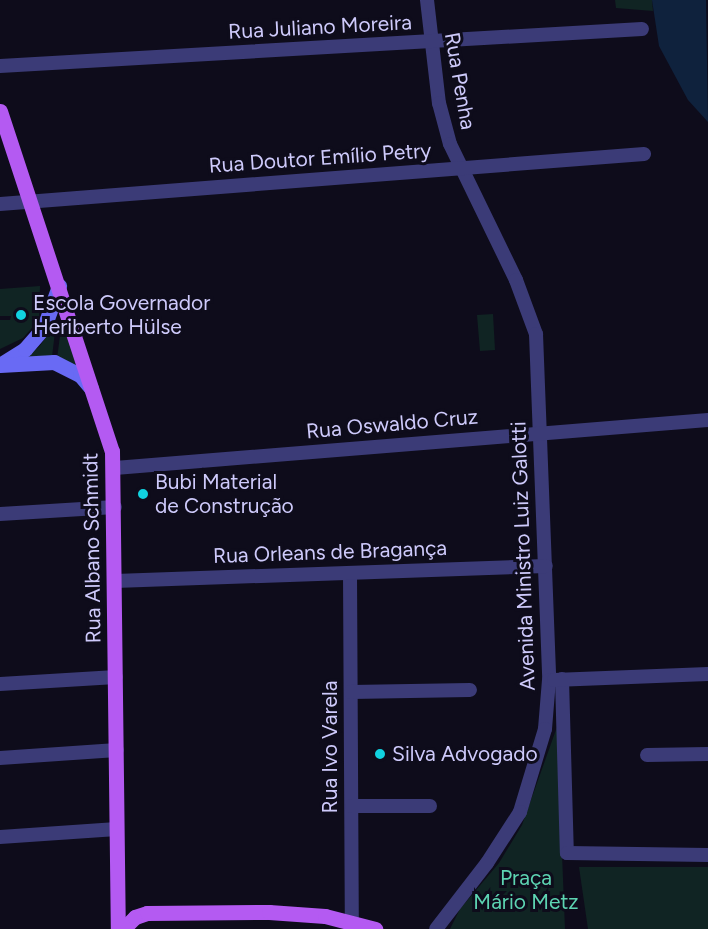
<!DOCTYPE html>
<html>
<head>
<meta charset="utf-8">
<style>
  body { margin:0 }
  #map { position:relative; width:708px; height:929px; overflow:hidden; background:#0e0c1b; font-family:Figtree,sans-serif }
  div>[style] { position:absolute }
  .green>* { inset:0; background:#102423 }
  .water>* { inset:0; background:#0f223d }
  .street>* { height:14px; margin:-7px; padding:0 7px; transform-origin:7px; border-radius:7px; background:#3b3b77 }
  .secondary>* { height:15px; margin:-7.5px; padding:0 7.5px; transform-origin:7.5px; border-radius:7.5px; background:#696af4 }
  .primary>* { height:15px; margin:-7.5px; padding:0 7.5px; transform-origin:7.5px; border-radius:7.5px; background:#b45af2 }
  .dots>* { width:16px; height:16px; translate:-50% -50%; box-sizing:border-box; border:3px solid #0e0c1b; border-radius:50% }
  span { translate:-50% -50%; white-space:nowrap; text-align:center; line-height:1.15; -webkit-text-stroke:6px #0e0c1b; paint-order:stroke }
  .street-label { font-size:21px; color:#cecafb }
  .poi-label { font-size:21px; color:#cecafb }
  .left { translate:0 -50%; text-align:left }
  .park-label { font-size:21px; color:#5dd4b2 }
</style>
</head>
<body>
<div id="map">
  <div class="green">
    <i style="clip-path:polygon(615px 0,652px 0,653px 11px,616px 8px)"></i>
    <i style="clip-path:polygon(40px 286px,39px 320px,23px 338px,0 349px,0 320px,10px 320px,11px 316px,0 316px,0 289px)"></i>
    <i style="clip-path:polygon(493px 314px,495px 350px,480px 351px,477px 315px)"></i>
    <i style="clip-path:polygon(62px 320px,83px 371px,57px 359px)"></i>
    <i style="clip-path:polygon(56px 323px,52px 357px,22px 358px,39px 347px)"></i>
    <i style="clip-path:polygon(557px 727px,565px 929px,450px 929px,460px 909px,499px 863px,522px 825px)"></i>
    <i style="clip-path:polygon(579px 867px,708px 867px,708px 929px,588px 929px)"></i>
  </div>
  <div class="water">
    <i style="clip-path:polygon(652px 0,706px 0,708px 122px,688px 100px,659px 46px)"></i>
  </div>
  <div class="street">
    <i style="left:427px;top:0;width:104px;rotate:83.4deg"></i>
    <i style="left:439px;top:103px;width:42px;rotate:75deg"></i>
    <i style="left:450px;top:144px;width:151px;rotate:64.1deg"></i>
    <i style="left:516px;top:280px;width:58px;rotate:69.7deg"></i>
    <i style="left:536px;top:334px;width:346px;rotate:87.8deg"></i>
    <i style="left:549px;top:680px;width:49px;rotate:94.7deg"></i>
    <i style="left:545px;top:729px;width:87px;rotate:106.8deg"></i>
    <i style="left:520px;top:812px;width:61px;rotate:122.9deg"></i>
    <i style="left:487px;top:863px;width:83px;rotate:127.7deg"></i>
    <i style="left:0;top:66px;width:643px;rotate:-3.3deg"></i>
    <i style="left:0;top:204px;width:646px;rotate:-4.44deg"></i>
    <i style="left:115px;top:468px;width:595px;rotate:-4.63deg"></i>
    <i style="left:0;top:514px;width:115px;rotate:-3.5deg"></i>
    <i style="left:350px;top:573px;width:348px;rotate:89.7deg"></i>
    <i style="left:115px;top:581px;width:431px;rotate:-2deg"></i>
    <i style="left:562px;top:679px;width:174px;rotate:88.4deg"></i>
    <i style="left:567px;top:853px;width:141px;rotate:0.8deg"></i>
    <i style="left:554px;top:680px;width:154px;rotate:-2.2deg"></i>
    <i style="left:0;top:684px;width:116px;rotate:-3.5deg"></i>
    <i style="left:351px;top:692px;width:119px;rotate:-1deg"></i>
    <i style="left:647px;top:755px;width:61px;rotate:-0.9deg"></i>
    <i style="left:0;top:758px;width:117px;rotate:-3.9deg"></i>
    <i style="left:352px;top:806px;width:78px"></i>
    <i style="left:0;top:837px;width:117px;rotate:-3.9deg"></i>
  </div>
  <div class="secondary">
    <i style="left:3px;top:363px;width:26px;rotate:-32deg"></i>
    <i style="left:25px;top:349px;width:29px;rotate:-49deg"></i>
    <i style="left:44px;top:327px;width:44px;rotate:-69.9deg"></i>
    <i style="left:0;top:365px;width:54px;rotate:-3.2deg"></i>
    <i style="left:54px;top:362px;width:29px;rotate:27deg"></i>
    <i style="left:80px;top:375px;width:17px;rotate:50deg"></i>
  </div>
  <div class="primary">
    <i style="left:0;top:111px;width:358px;rotate:71.8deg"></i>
    <i style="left:112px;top:451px;width:478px;rotate:89.3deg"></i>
    <i style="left:123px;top:929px;width:17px;rotate:-45deg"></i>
    <i style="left:135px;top:917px;width:13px;rotate:-18deg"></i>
    <i style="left:147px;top:913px;width:122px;rotate:-0.5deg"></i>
    <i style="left:269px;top:912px;width:56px;rotate:4.1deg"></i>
    <i style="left:325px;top:916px;width:52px;rotate:14.6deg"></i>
  </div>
  <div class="dots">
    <i style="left:21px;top:315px;background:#11d2e0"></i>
    <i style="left:143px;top:494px;background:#11d2e0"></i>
    <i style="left:380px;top:754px;background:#11d2e0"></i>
  </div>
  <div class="street-label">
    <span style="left:320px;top:27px;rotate:-3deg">Rua Juliano Moreira</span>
    <span style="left:460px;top:81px;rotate:80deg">Rua Penha</span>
    <span style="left:320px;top:158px;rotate:-4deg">Rua Doutor Emílio Petry</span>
    <span style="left:392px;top:424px;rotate:-5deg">Rua Oswaldo Cruz</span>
    <span style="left:92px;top:548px;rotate:-91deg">Rua Albano Schmidt</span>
    <span style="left:330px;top:552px;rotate:-2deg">Rua Orleans de Bragança</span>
    <span style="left:523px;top:556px;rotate:-92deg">Avenida Ministro Luiz Galotti</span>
    <span style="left:330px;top:747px;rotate:-90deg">Rua Ivo Varela</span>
  </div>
  <div class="poi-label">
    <span class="left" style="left:33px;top:315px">Escola Governador<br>Heriberto Hülse</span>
    <span class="left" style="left:155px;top:494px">Bubi Material<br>de Construção</span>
    <span class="left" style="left:392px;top:754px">Silva Advogado</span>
  </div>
  <div class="park-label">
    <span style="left:526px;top:890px">Praça<br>Mário Metz</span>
  </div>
</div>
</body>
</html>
